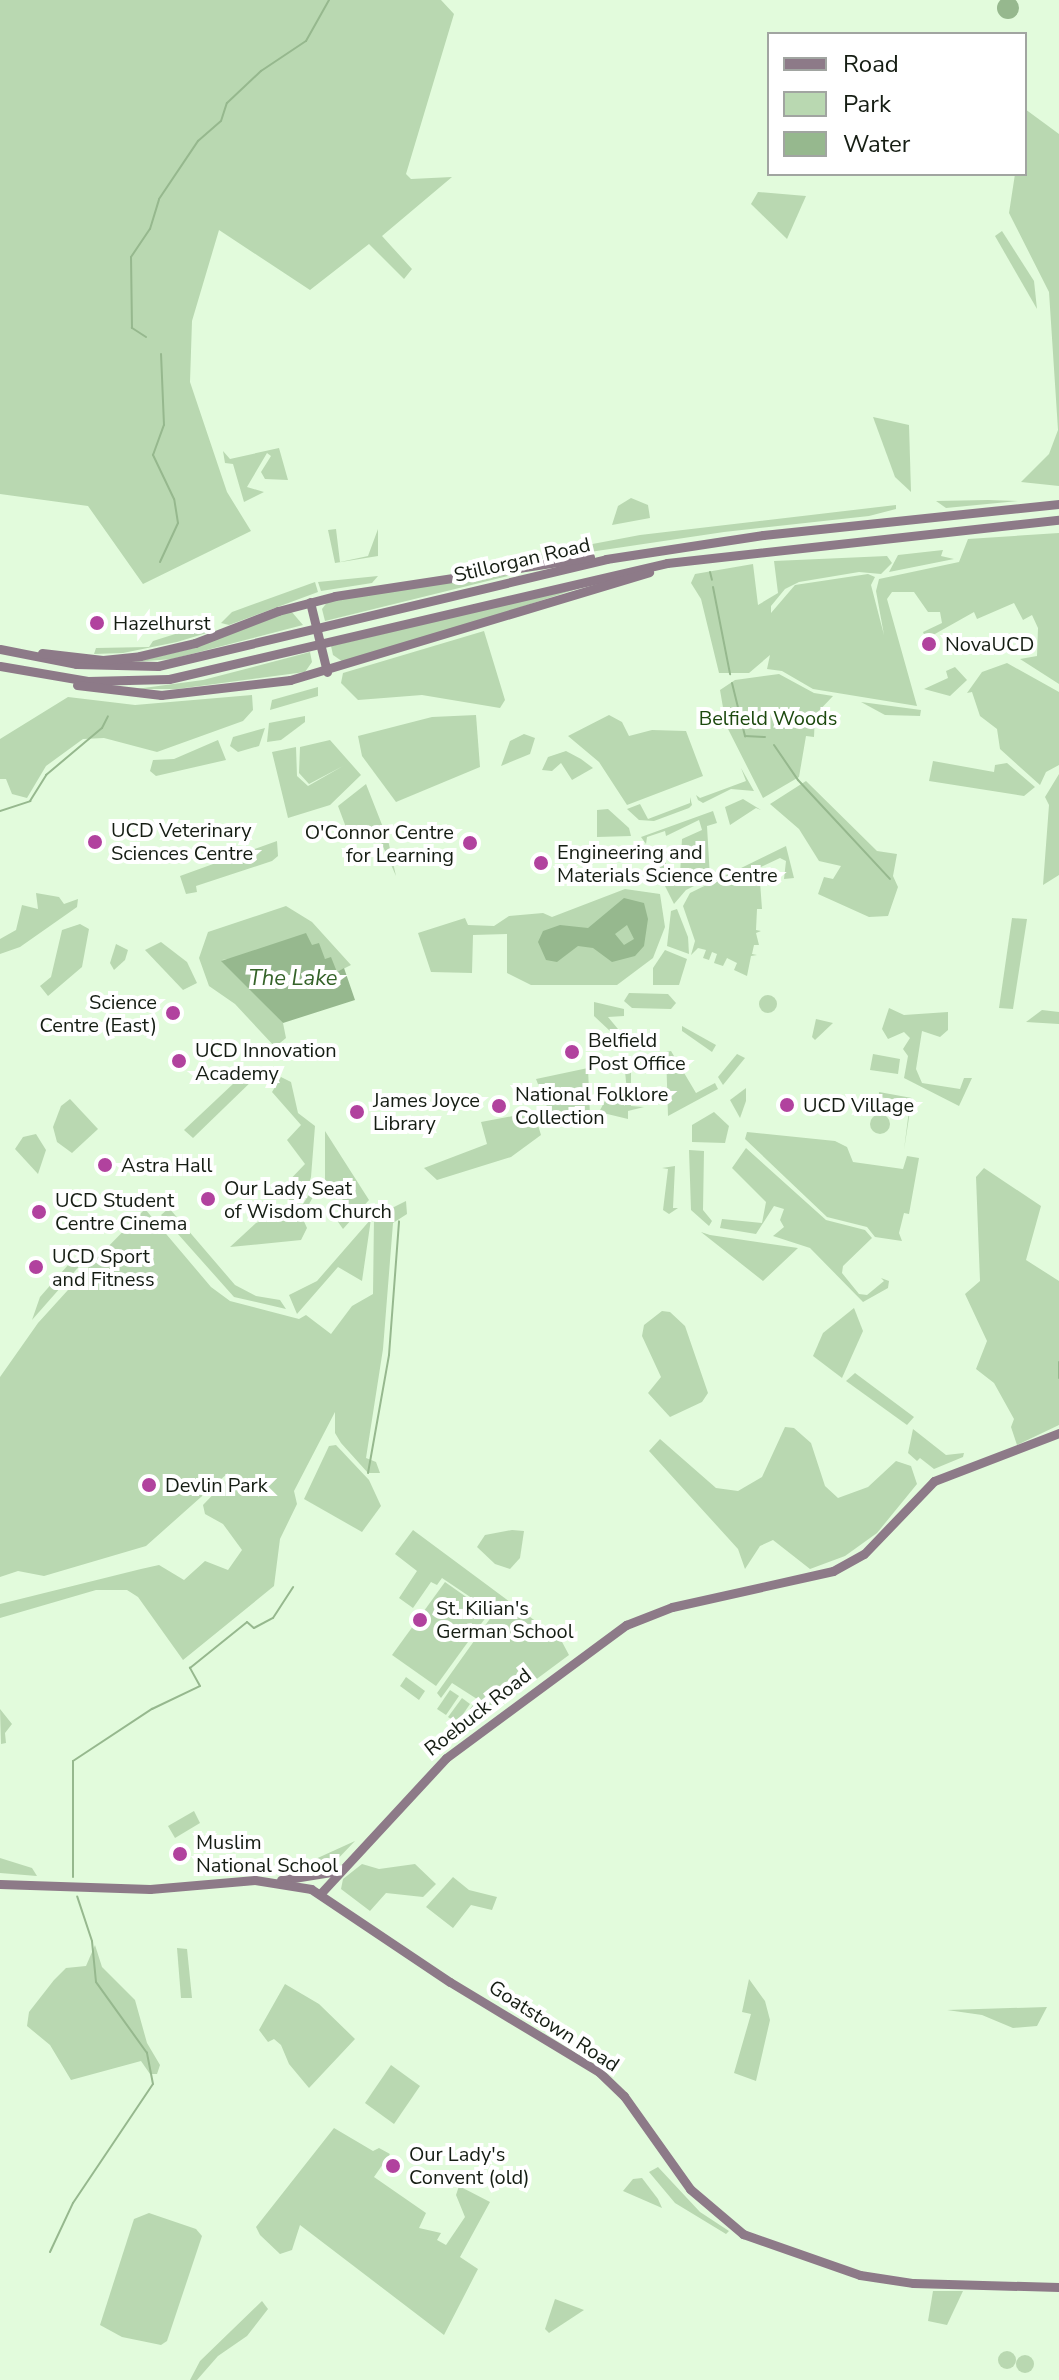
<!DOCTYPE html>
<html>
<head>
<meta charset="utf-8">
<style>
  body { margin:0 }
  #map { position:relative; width:1059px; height:2380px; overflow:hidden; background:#e2fbdc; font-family:"Nunito Sans",sans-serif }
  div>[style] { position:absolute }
  .green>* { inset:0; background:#b9d8b1 }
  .round { border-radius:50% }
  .water>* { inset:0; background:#96b88e }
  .stream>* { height:2px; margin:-1px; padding:0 1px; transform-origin:1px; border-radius:1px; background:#96b88e }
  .secondary>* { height:9px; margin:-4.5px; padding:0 4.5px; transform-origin:4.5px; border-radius:4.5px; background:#8d7a88 }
  .dots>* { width:22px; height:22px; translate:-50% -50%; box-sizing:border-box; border:4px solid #fff; border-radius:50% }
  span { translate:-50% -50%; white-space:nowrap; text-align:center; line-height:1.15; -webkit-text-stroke:8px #fff; paint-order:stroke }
  .street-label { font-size:20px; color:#151d13 }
  .poi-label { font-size:20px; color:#151d13 }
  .left { translate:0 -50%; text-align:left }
  .right { translate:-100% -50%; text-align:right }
  .park-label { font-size:20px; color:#1d4a0f }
  .water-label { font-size:22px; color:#356329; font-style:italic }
  .legend { position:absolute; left:767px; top:32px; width:260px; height:144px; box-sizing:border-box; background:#fff; border:2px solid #a1a5a1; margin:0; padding:10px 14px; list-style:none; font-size:24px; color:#151d13 }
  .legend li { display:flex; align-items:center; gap:16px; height:40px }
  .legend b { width:40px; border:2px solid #a1a5a1 }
</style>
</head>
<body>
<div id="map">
  <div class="green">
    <i style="clip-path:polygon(0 0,441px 0,454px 14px,406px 174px,411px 179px,452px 177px,382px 236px,412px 269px,404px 279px,369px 244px,310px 290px,219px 230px,192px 321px,190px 382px,227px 492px,251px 531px,143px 584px,88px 506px,0 494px)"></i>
    <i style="clip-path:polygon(1025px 109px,1059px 134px,1059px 486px,1021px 482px,1049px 454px,1058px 430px,1049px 292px,1009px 213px,1015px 174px,1025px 174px)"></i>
    <i style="clip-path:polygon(758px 192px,806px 196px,787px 239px,751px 204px)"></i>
    <i style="clip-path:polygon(1002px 231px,1034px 281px,1037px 309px,995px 236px)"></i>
    <i style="clip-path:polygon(873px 417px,909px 425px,911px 492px,895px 477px)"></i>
    <i style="clip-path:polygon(279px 448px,288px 480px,265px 479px,261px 472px,271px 456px,267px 453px,247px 487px,264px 492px,244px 502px,233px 464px,225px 463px,223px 451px,230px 459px)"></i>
    <i style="clip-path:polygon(631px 498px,648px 505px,650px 518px,612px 525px,618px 506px)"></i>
    <i style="clip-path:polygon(936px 501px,988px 500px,1018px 501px,946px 508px)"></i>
    <i style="clip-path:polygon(896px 505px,896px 509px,869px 516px,724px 532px,516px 563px,466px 568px,640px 535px)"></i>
    <i style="clip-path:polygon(336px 529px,340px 562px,368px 556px,378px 529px,378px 556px,335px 563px,328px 530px)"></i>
    <i style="clip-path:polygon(1059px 533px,1059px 684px,1020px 659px,1037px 656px,1038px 628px,1032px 615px,1023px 620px,1014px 603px,977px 619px,974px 612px,926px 639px,923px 632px,942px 623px,940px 612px,928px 612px,914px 592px,892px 592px,887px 599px,917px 706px,813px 689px,782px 671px,767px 669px,770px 655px,749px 673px,719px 673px,701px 599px,691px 583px,695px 574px,753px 564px,758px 605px,778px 593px,774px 561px,887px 556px,892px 563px,881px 574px,859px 572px,799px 582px,785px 589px,771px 606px,771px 613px,795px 585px,868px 574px,875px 577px,871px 585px,884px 635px,876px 591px,879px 579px,959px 562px,968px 539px)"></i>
    <i style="clip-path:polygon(943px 550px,941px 556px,954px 559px,889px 572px,898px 555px)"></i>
    <i style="clip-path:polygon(553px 565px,325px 621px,322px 609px,328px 601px)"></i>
    <i style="clip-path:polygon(378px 576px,372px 583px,321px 591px,318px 582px)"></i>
    <i style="clip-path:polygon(315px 582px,318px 592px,229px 625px,221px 623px,232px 612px)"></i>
    <i style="clip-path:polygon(589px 585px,346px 664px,333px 655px,331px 646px)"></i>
    <i style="clip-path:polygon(291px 611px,303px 625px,172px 659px,135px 662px,194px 648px)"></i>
    <i style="clip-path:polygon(207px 624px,210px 632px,177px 642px,123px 653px,94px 654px,96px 648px,149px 647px,153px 641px)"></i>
    <i style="clip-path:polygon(484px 631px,505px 700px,500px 708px,422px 695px,358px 700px,341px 683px,343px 673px)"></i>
    <i style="clip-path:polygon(310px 652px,312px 662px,305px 672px,177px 689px,136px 689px,203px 680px)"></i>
    <i style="clip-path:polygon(1007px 663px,1059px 692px,1059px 765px,1046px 772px,1040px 785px,1000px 749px,997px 729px,980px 716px,972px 692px,967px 693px,982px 672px)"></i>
    <i style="clip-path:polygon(955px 667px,967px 680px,950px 696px,924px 689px,948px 678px,946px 671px)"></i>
    <i style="clip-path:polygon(779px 674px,814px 693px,833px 696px,815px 715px,814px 737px,806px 736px,799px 777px,763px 798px,726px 725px,720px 690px,735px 680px)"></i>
    <i style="clip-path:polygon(318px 687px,318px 696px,270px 710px,272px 700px)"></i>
    <i style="clip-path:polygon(252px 695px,253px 710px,243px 721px,157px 752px,104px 738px,83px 739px,46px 766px,27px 798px,12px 794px,6px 779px,0 779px,0 739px,68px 697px,135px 705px)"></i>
    <i style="clip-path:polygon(861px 702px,921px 710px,920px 716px,885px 715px)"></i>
    <i style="clip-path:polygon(476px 715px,480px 767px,396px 802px,362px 756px,358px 736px,432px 717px)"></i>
    <i style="clip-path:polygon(609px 715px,622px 722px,629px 736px,652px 730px,686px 731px,703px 776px,627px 805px,599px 762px,568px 736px)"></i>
    <i style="clip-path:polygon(305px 716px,305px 722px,281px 740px,267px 742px,269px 723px)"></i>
    <i style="clip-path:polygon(265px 728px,259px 746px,238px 752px,230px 746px,233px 737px)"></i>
    <i style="clip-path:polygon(524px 734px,535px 738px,530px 754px,501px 766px,510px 741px)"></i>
    <i style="clip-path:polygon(218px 740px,226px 760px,156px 776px,150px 771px,153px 760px,174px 759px)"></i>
    <i style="clip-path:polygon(330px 740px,361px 775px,330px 805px,288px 818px,272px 752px,296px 747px,297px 776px,308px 786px,343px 766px,309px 784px,299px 773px,300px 747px)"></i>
    <i style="clip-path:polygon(566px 751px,581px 759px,593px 768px,572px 780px,561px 763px,552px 771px,542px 770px,548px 757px)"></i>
    <i style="clip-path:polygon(933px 761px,994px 772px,995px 765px,1007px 763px,1035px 787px,1024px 796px,929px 781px)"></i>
    <i style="clip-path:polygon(741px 768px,754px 791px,731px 789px,703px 803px,698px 800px,696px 795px,700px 798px,746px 781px)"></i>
    <i style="clip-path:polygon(1059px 774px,1059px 875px,1043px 885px,1049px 805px,1045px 797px)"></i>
    <i style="clip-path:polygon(806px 781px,877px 851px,897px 854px,893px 876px,898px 887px,888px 916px,869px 917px,818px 894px,824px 877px,833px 879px,841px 866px,819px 861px,799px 829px,770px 804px)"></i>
    <i style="clip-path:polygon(366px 784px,388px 840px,396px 876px,377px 833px,350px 838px,338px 806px)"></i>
    <i style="clip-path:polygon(690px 797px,692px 805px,689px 808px,654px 821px,639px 820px,627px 809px,640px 804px,648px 819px,690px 803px)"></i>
    <i style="clip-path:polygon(743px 799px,761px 810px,756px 808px,730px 825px,725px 807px)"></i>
    <i style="clip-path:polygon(608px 809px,629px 828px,631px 836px,597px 837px,597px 810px)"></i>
    <i style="clip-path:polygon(713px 811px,717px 823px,707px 826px,710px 878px,686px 890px,674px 904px,650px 856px,664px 856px,669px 876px,680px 875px,682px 839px,702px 830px,699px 820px,666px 836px,665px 831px,647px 837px,646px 844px,641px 837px)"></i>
    <i style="clip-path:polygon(277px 841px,278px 856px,272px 861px,196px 886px,197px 892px,186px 894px,180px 876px)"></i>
    <i style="clip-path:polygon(786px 846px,794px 878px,784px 879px,786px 861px,780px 858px,759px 868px,762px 909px,757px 909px,756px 930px,761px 931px,756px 933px,759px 945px,754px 945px,752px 954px,757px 955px,751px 956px,747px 976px,734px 970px,737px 963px,727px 958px,723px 966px,714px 963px,717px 954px,712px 952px,709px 960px,703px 958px,706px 950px,698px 948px,691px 955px,695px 941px,683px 906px,690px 893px)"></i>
    <i style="clip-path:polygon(625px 889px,660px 894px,665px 927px,653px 958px,617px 985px,531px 985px,507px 973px,507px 934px,473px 935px,472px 973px,431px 972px,418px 933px,465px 918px,468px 925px,494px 926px,509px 916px,543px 913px,552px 917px)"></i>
    <i style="clip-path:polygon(36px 893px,59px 897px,64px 904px,78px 899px,77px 907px,20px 947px,0 954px,0 939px,16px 930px,22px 905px,38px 909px)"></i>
    <i style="clip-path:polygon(286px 906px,312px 922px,351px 965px,337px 972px,312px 945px,222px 960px,283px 1023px,286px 1038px,275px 1047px,235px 1004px,209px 986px,199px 958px,208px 932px)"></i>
    <i style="clip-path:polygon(677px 909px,688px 937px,689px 954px,667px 946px,671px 911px)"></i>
    <i style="clip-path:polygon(1012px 918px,1027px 919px,1013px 1009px,999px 1008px)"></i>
    <i style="clip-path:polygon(80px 924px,89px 929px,82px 967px,48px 996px,40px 986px,51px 977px,62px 930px)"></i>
    <i style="clip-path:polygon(161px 942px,187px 962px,197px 983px,183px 990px,145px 950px)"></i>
    <i style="clip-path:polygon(116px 944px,128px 950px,125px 960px,114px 970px,110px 963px)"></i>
    <i style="clip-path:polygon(665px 950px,687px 959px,679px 985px,653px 985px,653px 968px)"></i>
    <i style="clip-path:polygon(629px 993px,668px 994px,676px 1003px,671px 1009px,632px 1008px,624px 1001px)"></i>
    <i class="round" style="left:759px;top:995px;width:18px;height:18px"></i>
    <i style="clip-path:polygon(594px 1002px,624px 1009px,624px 1016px,608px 1017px,618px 1029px,610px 1031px,594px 1016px)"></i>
    <i style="clip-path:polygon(889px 1008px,904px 1015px,948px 1012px,948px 1030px,940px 1037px,922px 1031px,916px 1069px,922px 1083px,960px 1089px,964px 1078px,972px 1078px,959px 1106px,904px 1078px,908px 1056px,903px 1049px,910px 1038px,904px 1032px,888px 1039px,882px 1029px)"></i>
    <i style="clip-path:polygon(1042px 1010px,1059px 1012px,1059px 1024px,1026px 1022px)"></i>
    <i style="clip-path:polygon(816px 1019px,833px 1023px,815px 1040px,812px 1037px)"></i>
    <i style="clip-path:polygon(682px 1026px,716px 1045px,712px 1052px,682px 1031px)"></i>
    <i style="clip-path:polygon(671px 1051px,696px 1093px,715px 1083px,718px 1089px,668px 1116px,666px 1052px)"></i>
    <i style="clip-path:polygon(737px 1054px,745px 1058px,723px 1085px,718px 1077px)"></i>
    <i style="clip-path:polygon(873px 1054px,900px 1059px,898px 1074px,870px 1070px)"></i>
    <i style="clip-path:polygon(624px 1061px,631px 1061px,631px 1106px,644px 1107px,628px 1111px,628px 1119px,599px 1112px,605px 1101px,628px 1102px)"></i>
    <i style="clip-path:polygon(250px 1068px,257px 1076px,193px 1138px,184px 1130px)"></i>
    <i style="clip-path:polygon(588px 1068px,590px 1116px,555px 1127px,536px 1079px)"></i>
    <i style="clip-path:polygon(281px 1077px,291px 1082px,298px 1113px,315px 1126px,311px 1177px,306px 1193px,292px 1205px,283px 1187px,305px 1164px,287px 1140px,301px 1125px,272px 1092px)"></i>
    <i style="clip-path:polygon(746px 1088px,746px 1101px,740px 1118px,730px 1100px)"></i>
    <i style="clip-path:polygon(879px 1092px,912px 1098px,904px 1150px,910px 1102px,879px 1097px)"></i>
    <i style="clip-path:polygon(70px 1099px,98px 1129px,72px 1153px,57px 1142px,53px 1127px,61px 1106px)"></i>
    <i style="clip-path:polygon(534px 1112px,541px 1135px,511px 1157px,437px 1180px,424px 1168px,487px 1144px,481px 1122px)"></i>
    <i style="clip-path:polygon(714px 1112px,729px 1126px,725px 1143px,692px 1142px,692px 1125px)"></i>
    <i class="round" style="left:870px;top:1114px;width:20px;height:20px"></i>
    <i style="clip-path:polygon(325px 1131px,369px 1200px,343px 1229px,336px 1219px,346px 1203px,325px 1182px)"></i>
    <i style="clip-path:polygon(747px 1132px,835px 1141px,847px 1147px,853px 1162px,903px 1169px,907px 1156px,919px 1158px,909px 1214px,904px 1213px,899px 1233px,902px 1241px,875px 1237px,867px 1227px,827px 1217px,745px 1139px)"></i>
    <i style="clip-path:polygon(36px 1134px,46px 1150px,38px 1174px,15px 1149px,23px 1137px)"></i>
    <i style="clip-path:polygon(746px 1148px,826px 1220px,865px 1230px,872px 1238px,843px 1266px,842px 1273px,859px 1294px,867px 1295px,884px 1281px,881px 1278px,889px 1281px,888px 1288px,863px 1302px,810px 1248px,773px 1236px,784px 1227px,780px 1220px,784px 1209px,774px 1206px,756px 1234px,720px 1228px,722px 1219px,762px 1223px,766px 1202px,732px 1168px)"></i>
    <i style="clip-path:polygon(689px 1150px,704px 1151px,703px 1210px,712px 1221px,709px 1226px,691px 1210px)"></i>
    <i style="clip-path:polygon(675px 1166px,673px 1208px,678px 1208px,669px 1214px,663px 1210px,668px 1169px,662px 1168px)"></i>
    <i style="clip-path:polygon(984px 1168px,1041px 1206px,1026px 1260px,1059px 1281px,1059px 1425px,1017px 1445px,1011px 1427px,1014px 1419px,994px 1383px,976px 1369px,987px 1341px,965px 1294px,980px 1281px,976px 1177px)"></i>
    <i style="clip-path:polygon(317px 1182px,320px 1184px,302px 1217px,307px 1228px,301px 1240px,230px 1247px,256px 1223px,303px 1204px)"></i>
    <i style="clip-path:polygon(406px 1201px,407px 1214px,393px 1223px,383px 1349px,366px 1458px,376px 1462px,380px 1473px,368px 1473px,341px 1443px,335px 1433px,335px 1412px,294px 1491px,297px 1504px,280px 1539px,274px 1586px,183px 1660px,138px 1597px,127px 1590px,96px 1590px,0 1618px,0 1604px,141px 1569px,159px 1565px,184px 1580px,205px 1561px,228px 1570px,242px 1550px,223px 1524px,205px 1514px,203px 1505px,226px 1481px,228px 1473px,146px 1546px,44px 1576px,18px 1571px,0 1577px,0 1377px,38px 1323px,97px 1258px,145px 1209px,211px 1287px,230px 1301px,299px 1319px,306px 1315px,331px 1334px,352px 1306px,373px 1294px,374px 1217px)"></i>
    <i style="clip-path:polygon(169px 1208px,235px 1285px,256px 1296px,280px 1300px,286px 1309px,234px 1297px,161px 1215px)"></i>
    <i style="clip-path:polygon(371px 1219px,362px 1281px,338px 1267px,297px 1314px,289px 1295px,317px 1281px)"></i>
    <i style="clip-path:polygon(701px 1232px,710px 1235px,798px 1248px,763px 1281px)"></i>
    <i style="clip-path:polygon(75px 1257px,83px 1262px,32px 1320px,40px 1297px)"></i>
    <i style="clip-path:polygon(854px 1308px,863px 1331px,842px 1378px,813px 1356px,823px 1333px)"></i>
    <i style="clip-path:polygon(662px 1311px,670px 1312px,685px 1326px,708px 1393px,702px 1402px,670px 1417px,648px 1393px,661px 1377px,642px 1336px,644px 1325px)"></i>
    <i style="clip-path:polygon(855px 1373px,914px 1417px,907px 1425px,846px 1381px)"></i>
    <i style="clip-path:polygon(785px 1427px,794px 1428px,811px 1443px,825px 1486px,838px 1498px,868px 1487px,896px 1461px,911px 1466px,917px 1484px,877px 1533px,845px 1556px,810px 1569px,773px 1540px,760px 1546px,745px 1569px,738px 1549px,649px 1451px,660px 1439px,716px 1488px,738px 1491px,762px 1477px)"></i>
    <i style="clip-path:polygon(913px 1429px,946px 1455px,964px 1453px,963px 1457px,934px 1469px,920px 1458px,917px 1461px,908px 1453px)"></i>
    <i style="clip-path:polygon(336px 1445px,369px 1480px,381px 1506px,362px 1532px,304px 1499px,329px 1446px)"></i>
    <i style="clip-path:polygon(413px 1530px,561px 1640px,569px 1655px,461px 1735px,456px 1729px,477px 1699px,452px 1683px,441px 1698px,437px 1693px,494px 1613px,442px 1578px,437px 1585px,431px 1582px,413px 1608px,399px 1598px,417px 1571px,395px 1554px)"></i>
    <i style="clip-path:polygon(512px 1530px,524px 1531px,520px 1558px,510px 1569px,495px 1564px,477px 1547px,485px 1535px)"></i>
    <i style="clip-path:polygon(445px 1582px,489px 1613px,436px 1686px,392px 1655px)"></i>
    <i style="clip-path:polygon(406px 1677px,425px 1691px,419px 1700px,400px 1686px)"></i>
    <i style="clip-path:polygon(450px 1690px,459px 1696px,446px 1715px,437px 1709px)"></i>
    <i style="clip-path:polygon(462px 1698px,470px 1704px,457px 1723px,448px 1717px)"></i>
    <i style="clip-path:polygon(0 1709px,12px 1724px,5px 1733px,6px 1743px,1px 1744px)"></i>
    <i style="clip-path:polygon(194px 1811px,200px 1823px,175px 1838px,168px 1826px)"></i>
    <i style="clip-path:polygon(355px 1841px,329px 1868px,280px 1874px,289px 1871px)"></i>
    <i style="clip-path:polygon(0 1858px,32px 1868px,37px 1876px,0 1873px)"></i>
    <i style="clip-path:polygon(362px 1864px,379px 1869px,415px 1864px,436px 1884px,423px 1897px,386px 1893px,370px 1911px,341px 1889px,343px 1879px)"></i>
    <i style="clip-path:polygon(453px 1877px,469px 1890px,497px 1897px,492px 1910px,471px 1905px,453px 1928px,426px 1907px)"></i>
    <i style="clip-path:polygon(95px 1945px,102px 1967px,135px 2000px,147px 2043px,160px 2065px,157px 2074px,150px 2074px,141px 2061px,71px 2080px,50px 2045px,27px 2026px,29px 2012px,54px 1980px,66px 1968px,86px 1966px)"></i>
    <i style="clip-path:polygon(177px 1948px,187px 1949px,192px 1998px,181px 1998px)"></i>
    <i style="clip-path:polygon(749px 1979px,765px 2001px,770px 2020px,756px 2081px,734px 2073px,751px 2014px,742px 2012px)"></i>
    <i style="clip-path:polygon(285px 1984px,319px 2004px,355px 2039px,309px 2088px,289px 2064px,281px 2045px,274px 2039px,268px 2042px,259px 2030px)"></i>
    <i style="clip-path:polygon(1047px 2007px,1037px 2026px,1013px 2028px,982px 2015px,947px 2010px)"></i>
    <i style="clip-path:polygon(391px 2065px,420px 2086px,394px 2124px,365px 2103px)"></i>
    <i style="clip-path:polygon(334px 2128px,373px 2151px,379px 2148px,390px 2154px,374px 2177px,426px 2213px,419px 2228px,441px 2233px,437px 2240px,446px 2245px,465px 2217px,456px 2195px,459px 2186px,490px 2202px,460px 2257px,478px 2269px,444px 2335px,300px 2225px,292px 2250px,280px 2254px,260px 2235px,256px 2227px)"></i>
    <i style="clip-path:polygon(658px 2167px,700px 2212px,729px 2231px,726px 2234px,675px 2203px,649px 2172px)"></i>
    <i style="clip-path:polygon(642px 2178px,658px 2199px,662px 2208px,623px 2191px,633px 2179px)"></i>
    <i style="clip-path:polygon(149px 2213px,196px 2229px,202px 2236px,167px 2341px,161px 2345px,122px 2337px,100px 2325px,134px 2219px)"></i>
    <i style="clip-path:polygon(933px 2291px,963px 2291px,947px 2325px,928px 2321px)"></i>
    <i style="clip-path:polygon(555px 2299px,584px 2310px,549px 2333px,545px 2329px)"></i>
    <i style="clip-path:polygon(262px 2301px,268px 2309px,247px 2336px,218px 2356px,197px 2380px,190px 2380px,200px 2361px)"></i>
    <i class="round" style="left:998px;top:2351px;width:18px;height:18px"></i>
    <i class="round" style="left:1016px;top:2355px;width:18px;height:18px"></i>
  </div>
  <div class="water">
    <i class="round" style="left:997px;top:-3px;width:22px;height:22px"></i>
    <i style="clip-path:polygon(evenodd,624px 898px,644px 903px,648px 919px,644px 946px,635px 956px,612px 962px,593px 948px,578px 946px,557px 962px,546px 960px,538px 942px,543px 931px,560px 925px,588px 928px,624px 898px,627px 925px,634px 939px,624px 945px,615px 934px,627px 925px)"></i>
    <i style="clip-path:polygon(306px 933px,312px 945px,319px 943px,325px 959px,331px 957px,337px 972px,344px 968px,355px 1000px,283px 1023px,221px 961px)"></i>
  </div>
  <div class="stream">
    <i style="left:146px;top:337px;width:17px;rotate:-147deg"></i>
    <i style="left:132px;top:328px;width:71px;rotate:-90.8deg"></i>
    <i style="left:131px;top:257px;width:34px;rotate:-56deg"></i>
    <i style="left:150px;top:229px;width:31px;rotate:-73deg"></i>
    <i style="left:159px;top:199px;width:70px;rotate:-56.1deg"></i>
    <i style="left:198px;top:141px;width:30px;rotate:-41deg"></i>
    <i style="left:221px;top:121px;width:19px;rotate:-72deg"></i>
    <i style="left:227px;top:103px;width:47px;rotate:-43.3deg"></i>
    <i style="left:261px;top:71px;width:54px;rotate:-33.7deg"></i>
    <i style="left:306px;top:41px;width:47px;rotate:-60.7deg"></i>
    <i style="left:160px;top:562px;width:43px;rotate:-65.2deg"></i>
    <i style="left:178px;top:523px;width:24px;rotate:-99deg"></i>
    <i style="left:174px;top:499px;width:49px;rotate:-115.5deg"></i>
    <i style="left:153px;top:455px;width:32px;rotate:-70deg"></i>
    <i style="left:164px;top:425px;width:71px;rotate:-92.4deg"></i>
    <i style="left:710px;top:572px;width:8px;rotate:76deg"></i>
    <i style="left:713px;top:587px;width:89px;rotate:78.9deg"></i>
    <i style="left:732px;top:683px;width:55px;rotate:76.2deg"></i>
    <i style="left:745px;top:736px;width:20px;rotate:3deg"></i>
    <i style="left:774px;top:745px;width:42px;rotate:55.6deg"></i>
    <i style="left:798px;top:780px;width:135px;rotate:47.1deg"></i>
    <i style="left:0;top:811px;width:32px;rotate:-18deg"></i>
    <i style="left:30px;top:801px;width:31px;rotate:-58deg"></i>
    <i style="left:46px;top:775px;width:73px;rotate:-40deg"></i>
    <i style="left:102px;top:728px;width:13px;rotate:-63deg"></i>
    <i style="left:1059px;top:1362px;width:16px;rotate:90deg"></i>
    <i style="left:368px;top:1473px;width:120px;rotate:-79.9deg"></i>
    <i style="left:389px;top:1355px;width:134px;rotate:-85.7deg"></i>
    <i style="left:73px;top:1877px;width:116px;rotate:-90deg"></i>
    <i style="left:73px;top:1761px;width:95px;rotate:-33.4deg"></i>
    <i style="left:152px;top:1709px;width:53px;rotate:-25.6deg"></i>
    <i style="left:200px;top:1686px;width:21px;rotate:-119deg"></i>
    <i style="left:190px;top:1668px;width:73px;rotate:-38.9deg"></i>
    <i style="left:247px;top:1622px;width:9px;rotate:41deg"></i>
    <i style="left:254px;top:1628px;width:21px;rotate:-28deg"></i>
    <i style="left:273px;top:1618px;width:37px;rotate:-57deg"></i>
    <i style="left:50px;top:2252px;width:54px;rotate:-64.9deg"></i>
    <i style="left:73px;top:2203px;width:143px;rotate:-56.1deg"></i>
    <i style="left:153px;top:2084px;width:32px;rotate:-101deg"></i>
    <i style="left:147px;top:2053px;width:87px;rotate:-125.7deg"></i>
    <i style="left:96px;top:1982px;width:41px;rotate:-95.6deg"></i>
    <i style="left:92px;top:1941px;width:47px;rotate:-108.4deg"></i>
  </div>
  <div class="secondary">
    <i style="left:310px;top:602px;width:72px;rotate:76.3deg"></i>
    <i style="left:0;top:649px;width:77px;rotate:11.2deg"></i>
    <i style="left:76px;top:664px;width:82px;rotate:1.4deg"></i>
    <i style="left:158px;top:666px;width:461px;rotate:-13.4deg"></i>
    <i style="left:606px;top:559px;width:159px;rotate:-8.7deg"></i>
    <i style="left:763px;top:535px;width:298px;rotate:-6deg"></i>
    <i style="left:42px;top:653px;width:61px;rotate:6.5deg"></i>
    <i style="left:103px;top:660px;width:37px;rotate:-6deg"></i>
    <i style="left:140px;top:656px;width:57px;rotate:-13.3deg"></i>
    <i style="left:195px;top:643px;width:89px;rotate:-21.1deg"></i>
    <i style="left:278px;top:611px;width:59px;rotate:-14.7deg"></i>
    <i style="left:335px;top:596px;width:258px;rotate:-8.7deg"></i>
    <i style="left:0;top:666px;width:89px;rotate:9.7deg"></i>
    <i style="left:88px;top:681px;width:81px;rotate:-1.4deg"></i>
    <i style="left:169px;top:679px;width:511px;rotate:-13.11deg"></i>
    <i style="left:667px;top:563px;width:394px;rotate:-6.3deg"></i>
    <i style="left:77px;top:685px;width:85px;rotate:6.8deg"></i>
    <i style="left:161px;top:695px;width:130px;rotate:-6.6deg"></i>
    <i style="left:290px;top:680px;width:375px;rotate:-16.7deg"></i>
    <i style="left:281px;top:1880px;width:57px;rotate:-9.1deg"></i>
    <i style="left:0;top:1884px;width:150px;rotate:1.9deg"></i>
    <i style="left:150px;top:1889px;width:105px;rotate:-4.9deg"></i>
    <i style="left:255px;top:1880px;width:57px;rotate:9.1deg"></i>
    <i style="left:311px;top:1889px;width:167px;rotate:33.8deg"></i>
    <i style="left:450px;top:1982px;width:174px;rotate:31.1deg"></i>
    <i style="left:599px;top:2072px;width:35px;rotate:44deg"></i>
    <i style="left:624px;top:2096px;width:114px;rotate:54.6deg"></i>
    <i style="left:690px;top:2189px;width:70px;rotate:40.3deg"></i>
    <i style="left:743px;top:2234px;width:124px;rotate:19.3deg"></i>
    <i style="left:860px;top:2275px;width:54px;rotate:8.6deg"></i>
    <i style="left:913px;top:2283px;width:146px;rotate:1.6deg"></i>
    <i style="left:321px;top:1893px;width:184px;rotate:-47.2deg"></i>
    <i style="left:446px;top:1758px;width:224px;rotate:-36.5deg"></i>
    <i style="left:626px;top:1625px;width:49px;rotate:-21.4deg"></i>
    <i style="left:672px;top:1607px;width:165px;rotate:-12.6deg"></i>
    <i style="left:833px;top:1571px;width:35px;rotate:-29deg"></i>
    <i style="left:864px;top:1554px;width:101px;rotate:-46.2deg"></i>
    <i style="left:934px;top:1481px;width:134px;rotate:-21deg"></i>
  </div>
  <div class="dots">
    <i style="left:97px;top:623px;background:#b1429e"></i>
    <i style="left:929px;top:644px;background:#b1429e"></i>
    <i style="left:95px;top:842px;background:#b1429e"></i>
    <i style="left:470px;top:843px;background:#b1429e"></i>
    <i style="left:541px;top:863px;background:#b1429e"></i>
    <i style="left:173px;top:1013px;background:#b1429e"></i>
    <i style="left:572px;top:1052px;background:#b1429e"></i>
    <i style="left:179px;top:1061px;background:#b1429e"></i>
    <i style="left:787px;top:1105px;background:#b1429e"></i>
    <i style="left:499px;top:1106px;background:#b1429e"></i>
    <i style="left:357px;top:1112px;background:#b1429e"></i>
    <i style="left:105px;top:1165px;background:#b1429e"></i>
    <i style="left:208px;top:1199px;background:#b1429e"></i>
    <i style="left:39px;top:1212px;background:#b1429e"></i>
    <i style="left:36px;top:1267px;background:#b1429e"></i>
    <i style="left:149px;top:1485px;background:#b1429e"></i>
    <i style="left:420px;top:1620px;background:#b1429e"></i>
    <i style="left:180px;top:1854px;background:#b1429e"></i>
    <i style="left:393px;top:2166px;background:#b1429e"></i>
  </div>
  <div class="street-label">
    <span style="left:522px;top:560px;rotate:-13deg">Stillorgan Road</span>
    <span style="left:478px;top:1712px;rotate:-38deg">Roebuck Road</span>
    <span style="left:554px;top:2026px;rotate:33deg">Goatstown Road</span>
  </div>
  <div class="poi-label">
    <span class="left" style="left:113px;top:623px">Hazelhurst</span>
    <span class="left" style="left:945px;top:644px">NovaUCD</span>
    <span class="left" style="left:111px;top:842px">UCD Veterinary<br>Sciences Centre</span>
    <span class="right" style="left:454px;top:844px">O'Connor Centre<br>for Learning</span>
    <span class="left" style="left:557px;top:864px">Engineering and<br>Materials Science Centre</span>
    <span class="right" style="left:157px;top:1014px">Science<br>Centre (East)</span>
    <span class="left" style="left:588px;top:1052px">Belfield<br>Post Office</span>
    <span class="left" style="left:195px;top:1062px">UCD Innovation<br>Academy</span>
    <span class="left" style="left:515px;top:1106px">National Folklore<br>Collection</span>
    <span class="left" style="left:373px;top:1112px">James Joyce<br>Library</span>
    <span class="left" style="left:803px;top:1105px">UCD Village</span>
    <span class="left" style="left:121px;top:1165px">Astra Hall</span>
    <span class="left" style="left:224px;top:1200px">Our Lady Seat<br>of Wisdom Church</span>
    <span class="left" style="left:55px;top:1212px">UCD Student<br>Centre Cinema</span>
    <span class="left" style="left:52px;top:1268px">UCD Sport<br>and Fitness</span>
    <span class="left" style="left:165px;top:1485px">Devlin Park</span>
    <span class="left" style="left:436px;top:1620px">St. Kilian's<br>German School</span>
    <span class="left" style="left:196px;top:1854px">Muslim<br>National School</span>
    <span class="left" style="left:409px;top:2166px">Our Lady's<br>Convent (old)</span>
  </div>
  <div class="park-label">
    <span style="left:768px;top:718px">Belfield Woods</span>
  </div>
  <div class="water-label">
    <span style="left:293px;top:979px">The Lake</span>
  </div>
  <ul class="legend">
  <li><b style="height:10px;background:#8d7a88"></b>Road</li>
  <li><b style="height:22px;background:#b9d8b1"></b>Park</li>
  <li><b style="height:22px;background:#96b88e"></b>Water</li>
  </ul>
</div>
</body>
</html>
